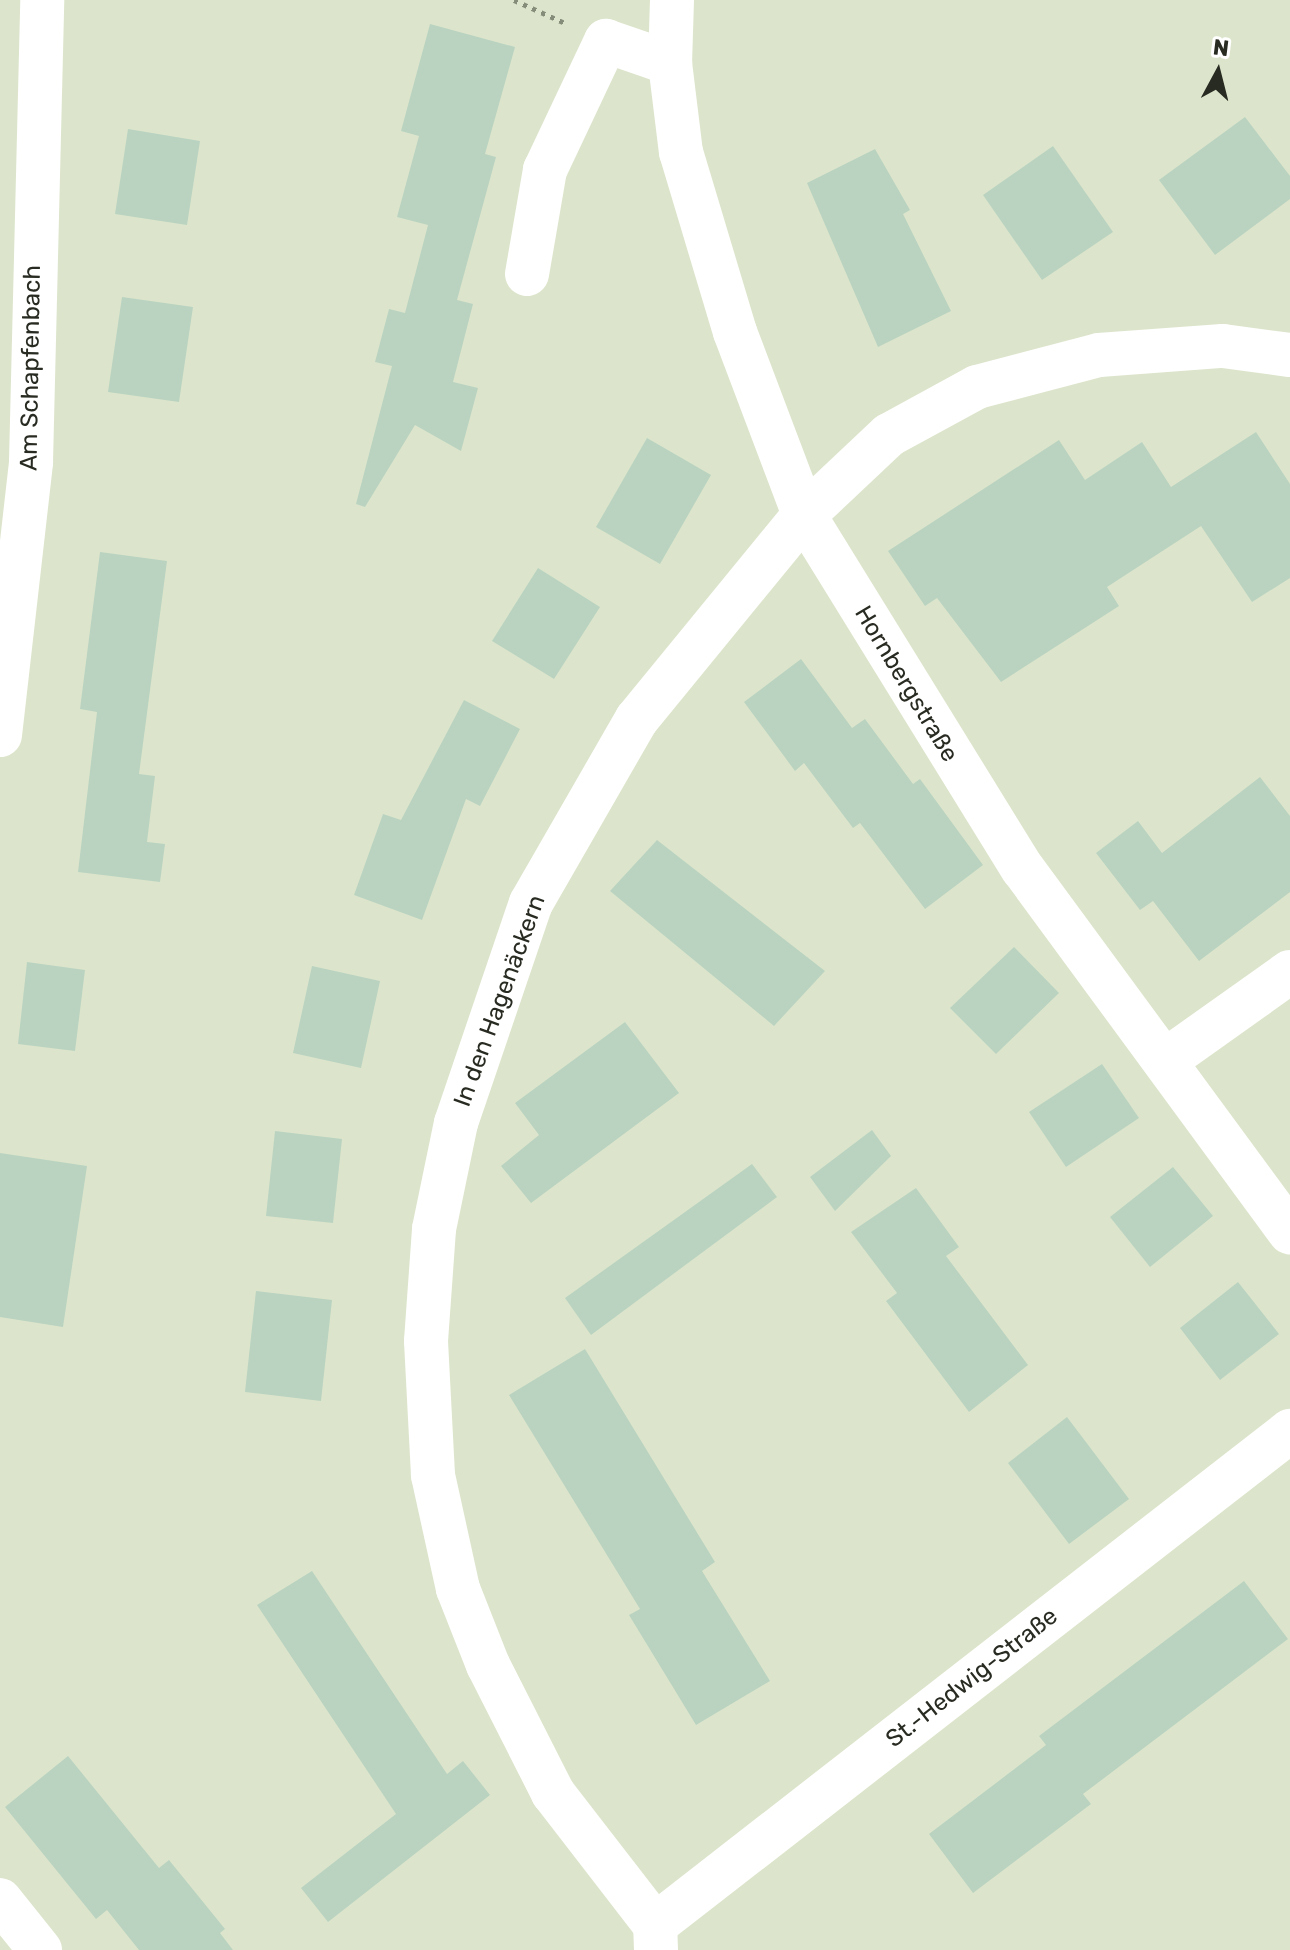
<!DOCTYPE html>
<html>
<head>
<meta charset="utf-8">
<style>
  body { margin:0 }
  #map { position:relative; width:1290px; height:1950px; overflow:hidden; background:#dce5cb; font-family:Rubik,sans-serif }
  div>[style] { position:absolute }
  .building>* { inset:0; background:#bad3c1 }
  .path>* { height:5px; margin-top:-2.5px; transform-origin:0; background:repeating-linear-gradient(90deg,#868c7a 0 4px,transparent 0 10px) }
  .minor>* { height:44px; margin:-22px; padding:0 22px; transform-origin:22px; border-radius:22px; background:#fff }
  span { translate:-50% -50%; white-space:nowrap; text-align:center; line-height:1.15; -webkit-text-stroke:6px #fff; paint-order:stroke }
  .street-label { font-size:24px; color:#282b21 }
  .north { position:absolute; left:1178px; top:32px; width:80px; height:80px; -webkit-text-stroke:6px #fff; paint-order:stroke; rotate:7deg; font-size:22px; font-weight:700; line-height:32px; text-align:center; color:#282b21 }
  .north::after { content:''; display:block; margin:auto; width:28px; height:36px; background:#282b21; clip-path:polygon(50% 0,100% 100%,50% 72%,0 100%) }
</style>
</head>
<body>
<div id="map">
  <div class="building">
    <i style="clip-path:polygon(430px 24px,515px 47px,485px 154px,496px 157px,457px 300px,473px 304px,453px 382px,478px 388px,461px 451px,415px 425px,365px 507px,356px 504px,392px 366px,375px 362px,389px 309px,405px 313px,428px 225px,397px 217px,419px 136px,401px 131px)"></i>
    <i style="clip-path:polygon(1245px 117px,1290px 176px,1290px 199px,1215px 255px,1159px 180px)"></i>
    <i style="clip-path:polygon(128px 129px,200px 141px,187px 225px,115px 214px)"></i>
    <i style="clip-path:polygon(1053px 146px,1113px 232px,1042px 280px,983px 195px)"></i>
    <i style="clip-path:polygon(875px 149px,910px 210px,903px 214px,951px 311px,878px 347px,807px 183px)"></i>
    <i style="clip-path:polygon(122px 297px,193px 307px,179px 402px,108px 392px)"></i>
    <i style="clip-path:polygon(1256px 432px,1290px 484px,1290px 578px,1252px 602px,1201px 526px,1107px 587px,1119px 606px,1001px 682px,937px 598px,925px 606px,888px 551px,1059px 440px,1085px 480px,1142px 442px,1171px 487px)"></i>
    <i style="clip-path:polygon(647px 438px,711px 475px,660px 564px,596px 527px)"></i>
    <i style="clip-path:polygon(100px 552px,167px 561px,139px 774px,155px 776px,147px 842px,165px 844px,160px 882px,78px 872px,97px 712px,80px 709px)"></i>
    <i style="clip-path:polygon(538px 568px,600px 607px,554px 679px,492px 641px)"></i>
    <i style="clip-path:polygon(801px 659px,852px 728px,865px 719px,913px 784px,920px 779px,983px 865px,925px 909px,860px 823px,853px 828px,804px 763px,795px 771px,744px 702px)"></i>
    <i style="clip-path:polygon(464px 700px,520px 729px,480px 806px,466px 799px,422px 920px,354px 895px,383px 814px,401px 820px)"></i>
    <i style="clip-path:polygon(1260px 777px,1290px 816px,1290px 892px,1199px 961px,1153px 901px,1140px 910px,1096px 853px,1138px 821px,1162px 853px)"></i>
    <i style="clip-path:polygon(657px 840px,825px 971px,774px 1026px,610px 891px)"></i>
    <i style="clip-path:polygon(1014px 947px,1059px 993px,996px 1054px,950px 1008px)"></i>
    <i style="clip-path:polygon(27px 962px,85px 970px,75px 1051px,18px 1044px)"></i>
    <i style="clip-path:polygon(312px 966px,380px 981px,361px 1068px,293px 1053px)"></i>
    <i style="clip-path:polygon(625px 1022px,679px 1093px,531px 1203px,501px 1166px,539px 1135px,515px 1103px)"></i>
    <i style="clip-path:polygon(1102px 1064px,1139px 1118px,1066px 1167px,1029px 1112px)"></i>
    <i style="clip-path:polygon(872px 1130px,891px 1156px,835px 1211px,810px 1177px)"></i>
    <i style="clip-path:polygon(275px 1131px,342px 1139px,333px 1223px,266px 1216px)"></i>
    <i style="clip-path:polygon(0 1153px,87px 1166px,63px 1327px,0 1317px)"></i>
    <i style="clip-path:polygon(752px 1164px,777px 1197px,591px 1335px,565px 1298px)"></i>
    <i style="clip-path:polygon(1173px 1167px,1213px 1216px,1150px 1267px,1110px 1217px)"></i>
    <i style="clip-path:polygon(916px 1188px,959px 1247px,946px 1256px,1028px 1365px,969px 1412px,886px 1301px,897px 1293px,851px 1232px)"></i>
    <i style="clip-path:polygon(1238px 1282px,1279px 1334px,1220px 1380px,1180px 1328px)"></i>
    <i style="clip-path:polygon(256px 1291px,332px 1300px,321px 1401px,245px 1392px)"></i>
    <i style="clip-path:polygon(585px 1349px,715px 1562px,702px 1571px,770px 1681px,696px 1725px,629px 1615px,640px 1609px,509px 1395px)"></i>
    <i style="clip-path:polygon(1067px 1417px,1129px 1499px,1069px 1544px,1008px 1463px)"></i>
    <i style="clip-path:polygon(312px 1571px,447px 1774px,463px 1761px,490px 1795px,328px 1922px,301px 1888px,396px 1814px,257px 1605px)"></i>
    <i style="clip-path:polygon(1244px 1581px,1288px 1639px,1083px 1794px,1091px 1804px,973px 1893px,929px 1834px,1046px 1745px,1039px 1736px)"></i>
    <i style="clip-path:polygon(68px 1756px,159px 1868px,169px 1860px,225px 1929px,220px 1933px,233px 1950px,139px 1950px,107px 1910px,96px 1919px,5px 1807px)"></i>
  </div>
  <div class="path">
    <i style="left:514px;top:0;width:56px;rotate:24.3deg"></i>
  </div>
  <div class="minor">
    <i style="left:672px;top:0;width:63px;rotate:91.8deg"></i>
    <i style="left:670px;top:63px;width:90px;rotate:83deg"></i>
    <i style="left:681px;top:152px;width:188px;rotate:73.3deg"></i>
    <i style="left:735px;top:332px;width:196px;rotate:69.3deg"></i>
    <i style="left:804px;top:515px;width:416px;rotate:58.3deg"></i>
    <i style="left:1023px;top:869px;width:451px;rotate:53.7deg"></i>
    <i style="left:527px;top:274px;width:106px;rotate:-80.2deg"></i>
    <i style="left:545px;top:170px;width:143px;rotate:-64.7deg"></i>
    <i style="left:606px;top:41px;width:68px;rotate:19deg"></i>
    <i style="left:0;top:735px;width:275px;rotate:-83.5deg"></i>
    <i style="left:31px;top:462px;width:462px;rotate:-88.6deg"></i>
    <i style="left:1166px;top:1060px;width:152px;rotate:-35.4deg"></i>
    <i style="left:0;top:1900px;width:64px;rotate:51.3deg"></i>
    <i style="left:655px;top:1925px;width:805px;rotate:-37.88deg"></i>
    <i style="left:656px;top:1950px;width:25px;rotate:-92deg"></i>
    <i style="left:655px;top:1925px;width:167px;rotate:-127.7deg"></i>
    <i style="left:553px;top:1793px;width:144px;rotate:-116.9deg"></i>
    <i style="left:488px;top:1665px;width:82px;rotate:-111.5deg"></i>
    <i style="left:458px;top:1589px;width:117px;rotate:-102.4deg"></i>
    <i style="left:433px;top:1475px;width:134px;rotate:-93deg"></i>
    <i style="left:426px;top:1341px;width:112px;rotate:-85.9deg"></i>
    <i style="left:434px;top:1229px;width:108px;rotate:-78.3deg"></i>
    <i style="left:456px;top:1123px;width:232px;rotate:-71.2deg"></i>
    <i style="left:531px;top:903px;width:212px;rotate:-60.1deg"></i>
    <i style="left:637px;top:719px;width:264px;rotate:-50.7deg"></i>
    <i style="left:804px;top:515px;width:117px;rotate:-43.3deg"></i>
    <i style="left:889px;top:435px;width:100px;rotate:-28.6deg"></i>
    <i style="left:977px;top:387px;width:126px;rotate:-14.7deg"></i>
    <i style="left:1099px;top:355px;width:124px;rotate:-4.2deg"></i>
    <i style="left:1223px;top:346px;width:68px;rotate:7.7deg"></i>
  </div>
  <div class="street-label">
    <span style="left:31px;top:368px;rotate:-89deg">Am Schapfenbach</span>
    <span style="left:906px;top:684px;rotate:59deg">Hornbergstraße</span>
    <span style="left:500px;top:1001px;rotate:-70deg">In den Hagenäckern</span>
    <span style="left:972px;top:1678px;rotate:-38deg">St.-Hedwig-Straße</span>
  </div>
  <div class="north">N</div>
</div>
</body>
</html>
